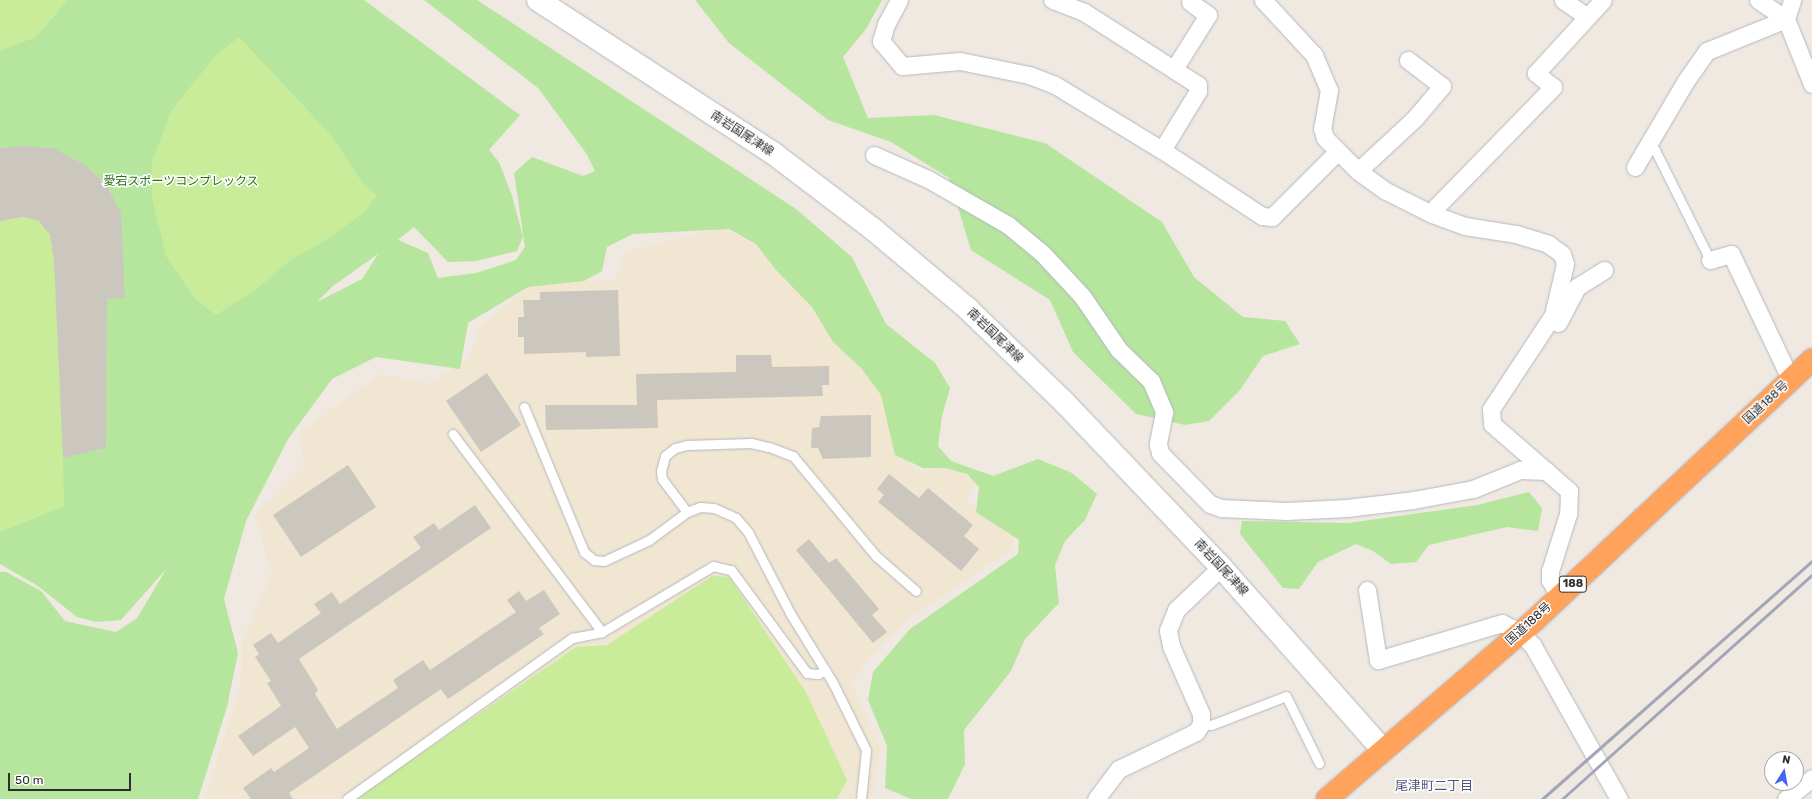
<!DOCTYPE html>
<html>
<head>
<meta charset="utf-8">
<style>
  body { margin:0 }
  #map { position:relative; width:1812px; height:799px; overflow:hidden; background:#efe9e1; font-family:Rubik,"Noto Sans JP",sans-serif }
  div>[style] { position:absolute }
  .education>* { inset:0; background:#f0e6d1 }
  .green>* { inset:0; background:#b6e59e }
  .pitch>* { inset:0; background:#c9ec9a }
  .building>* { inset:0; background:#cbc7bf }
  .roads { filter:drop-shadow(0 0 1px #b4b7c1) drop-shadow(0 0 1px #b4b7c1) }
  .lane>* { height:9px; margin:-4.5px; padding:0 4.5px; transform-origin:4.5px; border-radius:4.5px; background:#fff }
  .street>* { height:17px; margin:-8.5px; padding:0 8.5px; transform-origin:8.5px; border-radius:8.5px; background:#fff }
  .secondary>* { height:22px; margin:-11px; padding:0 11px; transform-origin:11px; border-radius:11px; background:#fff }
  .highway>* { height:22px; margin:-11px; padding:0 11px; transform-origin:11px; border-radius:11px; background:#ffa35c }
  .rail>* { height:3px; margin:-1.5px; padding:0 1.5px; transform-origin:1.5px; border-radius:1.5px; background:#a3a6b8 }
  span { translate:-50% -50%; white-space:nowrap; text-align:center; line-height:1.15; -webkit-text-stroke:3px #fff; paint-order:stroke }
  .shield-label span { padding:1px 3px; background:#fff; border:1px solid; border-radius:3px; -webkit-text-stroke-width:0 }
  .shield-label { font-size:11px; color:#2e2e2e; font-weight:700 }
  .street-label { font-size:12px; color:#2e2e2e }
  .park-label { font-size:12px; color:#2c6e1b }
  .neighbourhood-label { font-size:13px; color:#4d5680 }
  .north { position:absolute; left:1764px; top:751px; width:40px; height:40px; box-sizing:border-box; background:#fff; border:1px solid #ababab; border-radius:50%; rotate:11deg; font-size:11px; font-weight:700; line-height:16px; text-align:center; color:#2e2e2e }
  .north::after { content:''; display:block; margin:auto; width:14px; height:18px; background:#4264fb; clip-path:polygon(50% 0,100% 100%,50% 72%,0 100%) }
  .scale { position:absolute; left:8px; top:773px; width:123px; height:18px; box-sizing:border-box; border:2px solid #2e2e2e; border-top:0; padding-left:5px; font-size:12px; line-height:14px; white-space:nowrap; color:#2e2e2e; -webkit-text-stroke:3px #fff; paint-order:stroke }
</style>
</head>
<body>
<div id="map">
  <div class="education">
    <i style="clip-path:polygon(720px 228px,771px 251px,885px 393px,902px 458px,925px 474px,944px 461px,974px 482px,967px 501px,1014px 538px,1012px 549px,907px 620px,870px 657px,851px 683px,881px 749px,871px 799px,205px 799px,241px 684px,242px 639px,272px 576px,255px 515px,304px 469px,300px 433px,380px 374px,428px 384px,470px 357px,480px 327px,534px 282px,615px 280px,625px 252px)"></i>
  </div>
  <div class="green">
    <i style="clip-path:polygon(evenodd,0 0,364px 0,520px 115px,489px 150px,499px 162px,512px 196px,523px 237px,517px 251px,476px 261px,448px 262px,414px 227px,398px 240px,428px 253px,438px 278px,476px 273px,516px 260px,525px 247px,514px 173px,532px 157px,583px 176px,595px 171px,586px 153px,538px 88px,424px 0,477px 0,796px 209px,852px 257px,886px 324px,935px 363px,950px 388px,942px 416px,938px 446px,951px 461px,993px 476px,1038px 459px,1072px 473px,1097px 494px,1085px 520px,1065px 541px,1055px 565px,1059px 603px,1025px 639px,1011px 671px,964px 730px,965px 764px,948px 799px,911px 799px,885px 788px,887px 746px,868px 700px,873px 672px,910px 629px,1018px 554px,1019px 540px,976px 512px,979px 487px,967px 474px,946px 468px,923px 468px,895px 455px,881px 395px,861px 368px,833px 342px,812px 307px,776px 270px,756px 244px,729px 229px,633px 234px,607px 247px,602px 271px,584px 281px,528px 287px,468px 323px,460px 369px,376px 357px,332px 379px,288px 439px,246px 521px,224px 599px,238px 653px,227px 707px,198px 799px,0 799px,0 572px,6px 572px,41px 591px,65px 621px,116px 632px,137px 618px,167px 568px,121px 620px,96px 622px,77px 617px,38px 586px,0 564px,0 0,378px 254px,362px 279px,317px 302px,333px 286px,378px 254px)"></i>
    <i style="clip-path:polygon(695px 0,882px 0,866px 29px,843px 57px,868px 118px,934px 115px,1045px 143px,1162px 222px,1194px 277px,1243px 317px,1285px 321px,1300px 344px,1263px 356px,1240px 390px,1209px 421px,1185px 425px,1136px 414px,1073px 352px,1050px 300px,971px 250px,949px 178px,891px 142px,828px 120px,729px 43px)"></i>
    <i style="clip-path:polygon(1529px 492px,1542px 508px,1538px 531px,1507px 527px,1429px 545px,1416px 562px,1391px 564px,1373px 551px,1356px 544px,1318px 562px,1299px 589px,1283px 588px,1240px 534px,1242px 521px,1348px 523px,1477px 505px)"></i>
  </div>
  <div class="pitch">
    <i style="clip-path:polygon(0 0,68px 0,36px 37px,0 51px)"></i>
    <i style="clip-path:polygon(239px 37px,332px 136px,362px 182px,377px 195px,365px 212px,328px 239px,292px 259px,254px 291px,216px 315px,195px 299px,167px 258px,152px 198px,152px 162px,171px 111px,216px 55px)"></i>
    <i style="clip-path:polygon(20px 146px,53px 148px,87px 166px,107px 186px,121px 213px,107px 299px,106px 448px,63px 458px,64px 506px,0 532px,0 149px)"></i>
    <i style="clip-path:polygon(712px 576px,729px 577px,806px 692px,847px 780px,837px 799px,355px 799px,576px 647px,607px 645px)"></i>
  </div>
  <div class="building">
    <i style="clip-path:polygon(20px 146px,53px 148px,87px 166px,107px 186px,121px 213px,125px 298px,107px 299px,106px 448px,63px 458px,54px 261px,50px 235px,39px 221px,23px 217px,0 221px,0 148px)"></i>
    <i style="clip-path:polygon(618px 290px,620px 356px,586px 357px,586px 352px,524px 354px,524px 337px,518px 337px,518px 317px,524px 317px,523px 300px,540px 300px,540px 292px)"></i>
    <i style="clip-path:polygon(736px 355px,771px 355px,772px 367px,829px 366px,829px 385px,822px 385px,823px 396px,657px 400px,658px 428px,546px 430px,545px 405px,637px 405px,636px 374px,736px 372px)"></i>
    <i style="clip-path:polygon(487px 373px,521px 425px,481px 452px,446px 401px)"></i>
    <i style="clip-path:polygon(871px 415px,871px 457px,823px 459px,818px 448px,811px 448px,812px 428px,819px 427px,821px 416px)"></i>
    <i style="clip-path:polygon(348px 465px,376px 507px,301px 557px,273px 515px)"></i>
    <i style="clip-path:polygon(889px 474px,919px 498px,928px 488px,973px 525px,964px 536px,979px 549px,961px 571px,878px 502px,884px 495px,877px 489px)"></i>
    <i style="clip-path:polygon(475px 505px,491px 528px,299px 659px,318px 690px,315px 694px,337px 729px,398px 688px,393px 680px,423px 660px,430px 670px,516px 612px,507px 600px,519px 591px,526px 601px,544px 590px,560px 614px,539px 628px,544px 634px,448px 699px,441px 689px,289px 793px,293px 799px,251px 799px,243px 788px,271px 768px,274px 772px,309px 748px,295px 727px,253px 756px,238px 736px,281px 706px,267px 683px,271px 681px,255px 657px,259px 654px,253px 645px,271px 633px,278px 643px,321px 613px,314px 604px,332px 592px,340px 604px,421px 548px,413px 537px,434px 523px,439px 530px)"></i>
    <i style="clip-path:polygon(809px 539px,829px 563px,836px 558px,879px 609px,872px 615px,887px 632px,873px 643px,796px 550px)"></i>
  </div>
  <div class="roads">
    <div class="lane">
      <i style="left:1649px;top:143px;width:9px;rotate:49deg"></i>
      <i style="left:1655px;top:150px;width:123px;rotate:63.4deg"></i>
      <i style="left:524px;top:407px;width:157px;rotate:67.5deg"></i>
      <i style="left:584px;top:552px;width:13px;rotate:39deg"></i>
      <i style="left:594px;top:560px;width:10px;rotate:6deg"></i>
      <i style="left:604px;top:561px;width:50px;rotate:-25deg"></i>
      <i style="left:649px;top:540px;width:47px;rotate:-36.4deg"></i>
      <i style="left:687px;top:512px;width:14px;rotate:-21deg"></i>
      <i style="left:700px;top:507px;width:14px;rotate:4deg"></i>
      <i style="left:714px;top:508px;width:24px;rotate:24deg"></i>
      <i style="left:736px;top:518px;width:18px;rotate:49deg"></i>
      <i style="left:748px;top:532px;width:91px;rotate:62.6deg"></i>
      <i style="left:790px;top:613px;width:82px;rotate:58.4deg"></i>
      <i style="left:833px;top:683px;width:75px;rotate:63.8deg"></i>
      <i style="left:866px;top:750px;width:49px;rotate:95.8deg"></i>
      <i style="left:687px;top:512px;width:41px;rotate:-127.1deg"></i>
      <i style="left:662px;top:479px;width:8px;rotate:-97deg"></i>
      <i style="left:661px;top:471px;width:16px;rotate:-75deg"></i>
      <i style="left:665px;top:456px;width:13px;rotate:-39deg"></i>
      <i style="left:675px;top:448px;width:12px;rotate:-14deg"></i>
      <i style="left:687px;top:445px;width:64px;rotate:-1.8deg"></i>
      <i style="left:751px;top:443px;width:18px;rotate:13deg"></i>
      <i style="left:769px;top:447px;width:26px;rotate:21deg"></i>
      <i style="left:793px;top:456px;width:130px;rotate:50.3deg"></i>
      <i style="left:876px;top:556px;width:53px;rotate:41.2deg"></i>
      <i style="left:602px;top:632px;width:129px;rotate:-30.7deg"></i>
      <i style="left:713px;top:566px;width:18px;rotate:13deg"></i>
      <i style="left:731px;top:570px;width:128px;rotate:53.6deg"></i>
      <i style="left:807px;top:673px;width:11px;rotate:5deg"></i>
      <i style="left:818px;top:674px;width:8px;rotate:-30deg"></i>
      <i style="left:1201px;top:724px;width:10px;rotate:6deg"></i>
      <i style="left:1211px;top:725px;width:80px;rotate:-21.1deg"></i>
      <i style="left:1286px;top:696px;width:75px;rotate:63.8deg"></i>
      <i style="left:347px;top:799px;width:277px;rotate:-35.6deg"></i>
      <i style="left:572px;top:638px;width:31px;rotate:-11deg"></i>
      <i style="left:602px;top:632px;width:248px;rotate:-127deg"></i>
    </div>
    <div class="street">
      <i style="left:899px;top:0;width:27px;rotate:118deg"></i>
      <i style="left:886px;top:24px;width:18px;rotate:106deg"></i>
      <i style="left:881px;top:41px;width:33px;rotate:50deg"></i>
      <i style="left:902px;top:66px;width:58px;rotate:-4.9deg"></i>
      <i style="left:960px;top:61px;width:70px;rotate:11.5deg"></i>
      <i style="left:1029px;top:75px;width:28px;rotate:21deg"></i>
      <i style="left:1055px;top:85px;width:125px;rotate:31.3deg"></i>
      <i style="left:1162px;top:150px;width:69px;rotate:-58.6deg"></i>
      <i style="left:1198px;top:91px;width:6px;rotate:-90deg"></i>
      <i style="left:1198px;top:85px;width:135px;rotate:-147.4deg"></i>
      <i style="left:1084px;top:12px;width:34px;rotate:-159deg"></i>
      <i style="left:1263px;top:0;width:75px;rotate:47.2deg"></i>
      <i style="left:1314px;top:55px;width:38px;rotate:67deg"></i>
      <i style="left:1329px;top:90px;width:39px;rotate:100deg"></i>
      <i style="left:1322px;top:128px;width:10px;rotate:73deg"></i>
      <i style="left:1325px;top:138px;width:47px;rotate:45deg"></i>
      <i style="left:1358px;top:171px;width:34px;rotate:36deg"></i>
      <i style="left:1386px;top:191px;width:51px;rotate:26.6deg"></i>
      <i style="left:1432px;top:214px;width:35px;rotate:20deg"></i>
      <i style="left:1465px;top:226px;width:52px;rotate:8.9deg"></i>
      <i style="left:1516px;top:234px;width:34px;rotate:17deg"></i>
      <i style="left:1548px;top:244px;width:17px;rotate:36deg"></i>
      <i style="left:1562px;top:254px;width:10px;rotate:73deg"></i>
      <i style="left:1565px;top:264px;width:52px;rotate:103.2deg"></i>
      <i style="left:1553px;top:315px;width:113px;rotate:123.4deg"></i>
      <i style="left:1491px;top:409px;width:15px;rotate:86deg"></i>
      <i style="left:1492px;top:424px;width:102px;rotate:41deg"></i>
      <i style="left:1569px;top:491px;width:23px;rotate:92deg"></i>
      <i style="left:1568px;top:514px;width:60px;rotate:107.5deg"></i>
      <i style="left:1550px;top:571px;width:9px;rotate:90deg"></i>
      <i style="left:1550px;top:580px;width:20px;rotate:60deg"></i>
      <i style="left:1563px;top:0;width:29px;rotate:35deg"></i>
      <i style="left:1758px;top:0;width:34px;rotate:34deg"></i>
      <i style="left:1786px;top:19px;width:70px;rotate:68.2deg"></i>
      <i style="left:1174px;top:69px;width:64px;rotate:-57.8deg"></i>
      <i style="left:1208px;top:15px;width:22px;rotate:-144deg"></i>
      <i style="left:1162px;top:150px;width:120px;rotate:33.4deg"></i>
      <i style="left:1262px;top:216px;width:10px;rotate:6deg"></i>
      <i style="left:1272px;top:217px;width:92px;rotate:-45deg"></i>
      <i style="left:874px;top:155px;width:59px;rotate:24deg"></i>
      <i style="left:928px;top:179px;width:92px;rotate:29.9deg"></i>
      <i style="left:1008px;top:225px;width:44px;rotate:39.5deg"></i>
      <i style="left:1042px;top:253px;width:59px;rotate:47.1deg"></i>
      <i style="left:1082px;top:296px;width:65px;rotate:55.6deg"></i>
      <i style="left:1119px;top:350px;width:45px;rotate:44.1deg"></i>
      <i style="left:1151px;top:381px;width:34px;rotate:67deg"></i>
      <i style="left:1164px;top:412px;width:33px;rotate:101deg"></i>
      <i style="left:1158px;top:444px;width:9px;rotate:77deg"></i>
      <i style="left:1160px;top:453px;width:71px;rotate:45.6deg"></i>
      <i style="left:1210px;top:504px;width:12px;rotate:20deg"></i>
      <i style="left:1221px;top:508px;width:65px;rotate:2.6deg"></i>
      <i style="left:1286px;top:511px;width:61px;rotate:-2.8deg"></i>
      <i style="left:1347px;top:508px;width:66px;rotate:-6.9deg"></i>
      <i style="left:1413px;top:500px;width:61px;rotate:-10.4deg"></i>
      <i style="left:1473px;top:489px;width:51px;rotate:-22deg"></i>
      <i style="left:1520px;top:470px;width:27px;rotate:2deg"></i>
      <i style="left:1635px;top:167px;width:99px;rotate:-59.5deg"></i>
      <i style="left:1685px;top:82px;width:38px;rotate:-55deg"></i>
      <i style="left:1707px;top:51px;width:85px;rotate:-22.1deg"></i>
      <i style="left:1786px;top:19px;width:20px;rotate:-72deg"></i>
      <i style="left:1358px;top:171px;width:78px;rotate:-42.9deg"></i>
      <i style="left:1415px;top:118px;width:42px;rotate:-49.8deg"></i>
      <i style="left:1442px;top:86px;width:43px;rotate:-142.6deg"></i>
      <i style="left:1432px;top:214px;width:8px;rotate:-60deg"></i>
      <i style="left:1436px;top:207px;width:168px;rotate:-45.7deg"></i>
      <i style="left:1553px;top:87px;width:22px;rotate:-141deg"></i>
      <i style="left:1536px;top:73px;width:99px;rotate:-47.5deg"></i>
      <i style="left:1710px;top:260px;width:22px;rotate:-16deg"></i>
      <i style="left:1731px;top:254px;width:128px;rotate:64.6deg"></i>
      <i style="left:1786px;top:370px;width:11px;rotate:56deg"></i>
      <i style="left:1558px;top:323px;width:41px;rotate:-62.2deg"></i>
      <i style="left:1577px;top:287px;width:32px;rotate:-32deg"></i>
      <i style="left:1367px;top:590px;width:71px;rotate:81.1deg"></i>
      <i style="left:1378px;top:660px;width:129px;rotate:-16.6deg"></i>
      <i style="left:1502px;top:623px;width:20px;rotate:27deg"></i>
      <i style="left:1520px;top:632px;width:19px;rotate:47deg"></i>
      <i style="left:1533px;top:646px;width:176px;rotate:60.7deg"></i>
      <i style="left:1096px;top:799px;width:38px;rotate:-53deg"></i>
      <i style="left:1119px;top:769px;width:85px;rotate:-25.7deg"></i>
      <i style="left:1196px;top:732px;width:9px;rotate:-58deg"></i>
      <i style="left:1201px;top:724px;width:10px;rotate:-90deg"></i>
      <i style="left:1201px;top:714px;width:74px;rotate:-113.8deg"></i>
      <i style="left:1171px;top:646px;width:16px;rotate:-101deg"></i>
      <i style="left:1168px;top:630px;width:22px;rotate:-68deg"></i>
      <i style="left:1176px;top:610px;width:62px;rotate:-43.7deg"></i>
      <i style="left:1786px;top:799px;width:33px;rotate:-39deg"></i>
    </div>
    <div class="secondary">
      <i style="left:538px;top:0;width:282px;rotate:33.1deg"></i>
      <i style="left:774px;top:154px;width:126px;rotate:37.2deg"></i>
      <i style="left:874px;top:230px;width:123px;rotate:40deg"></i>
      <i style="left:968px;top:309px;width:134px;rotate:44.1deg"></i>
      <i style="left:1064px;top:402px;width:228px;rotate:46.4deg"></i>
      <i style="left:1221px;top:567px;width:244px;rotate:48.5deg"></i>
    </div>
    <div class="highway">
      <i style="left:1327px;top:799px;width:274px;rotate:-40.7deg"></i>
      <i style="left:1535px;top:620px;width:380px;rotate:-43.2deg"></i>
    </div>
  </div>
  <div class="rail">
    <i style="left:1542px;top:799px;width:360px;rotate:-41.4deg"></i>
    <i style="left:1562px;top:799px;width:336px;rotate:-41.9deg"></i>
  </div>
  <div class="shield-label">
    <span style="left:1573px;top:584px">188</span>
  </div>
  <div class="street-label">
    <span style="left:742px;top:134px;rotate:33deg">南岩国尾津線</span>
    <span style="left:995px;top:336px;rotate:44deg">南岩国尾津線</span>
    <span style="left:1766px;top:403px;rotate:-43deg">国道188号</span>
    <span style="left:1221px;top:568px;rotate:47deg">南岩国尾津線</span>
    <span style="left:1529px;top:624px;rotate:-42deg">国道188号</span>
  </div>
  <div class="park-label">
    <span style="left:181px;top:182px">愛宕スポーツコンプレックス</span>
  </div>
  <div class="neighbourhood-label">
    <span style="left:1434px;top:786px">尾津町二丁目</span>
  </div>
  <div class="north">N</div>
  <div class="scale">50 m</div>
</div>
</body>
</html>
